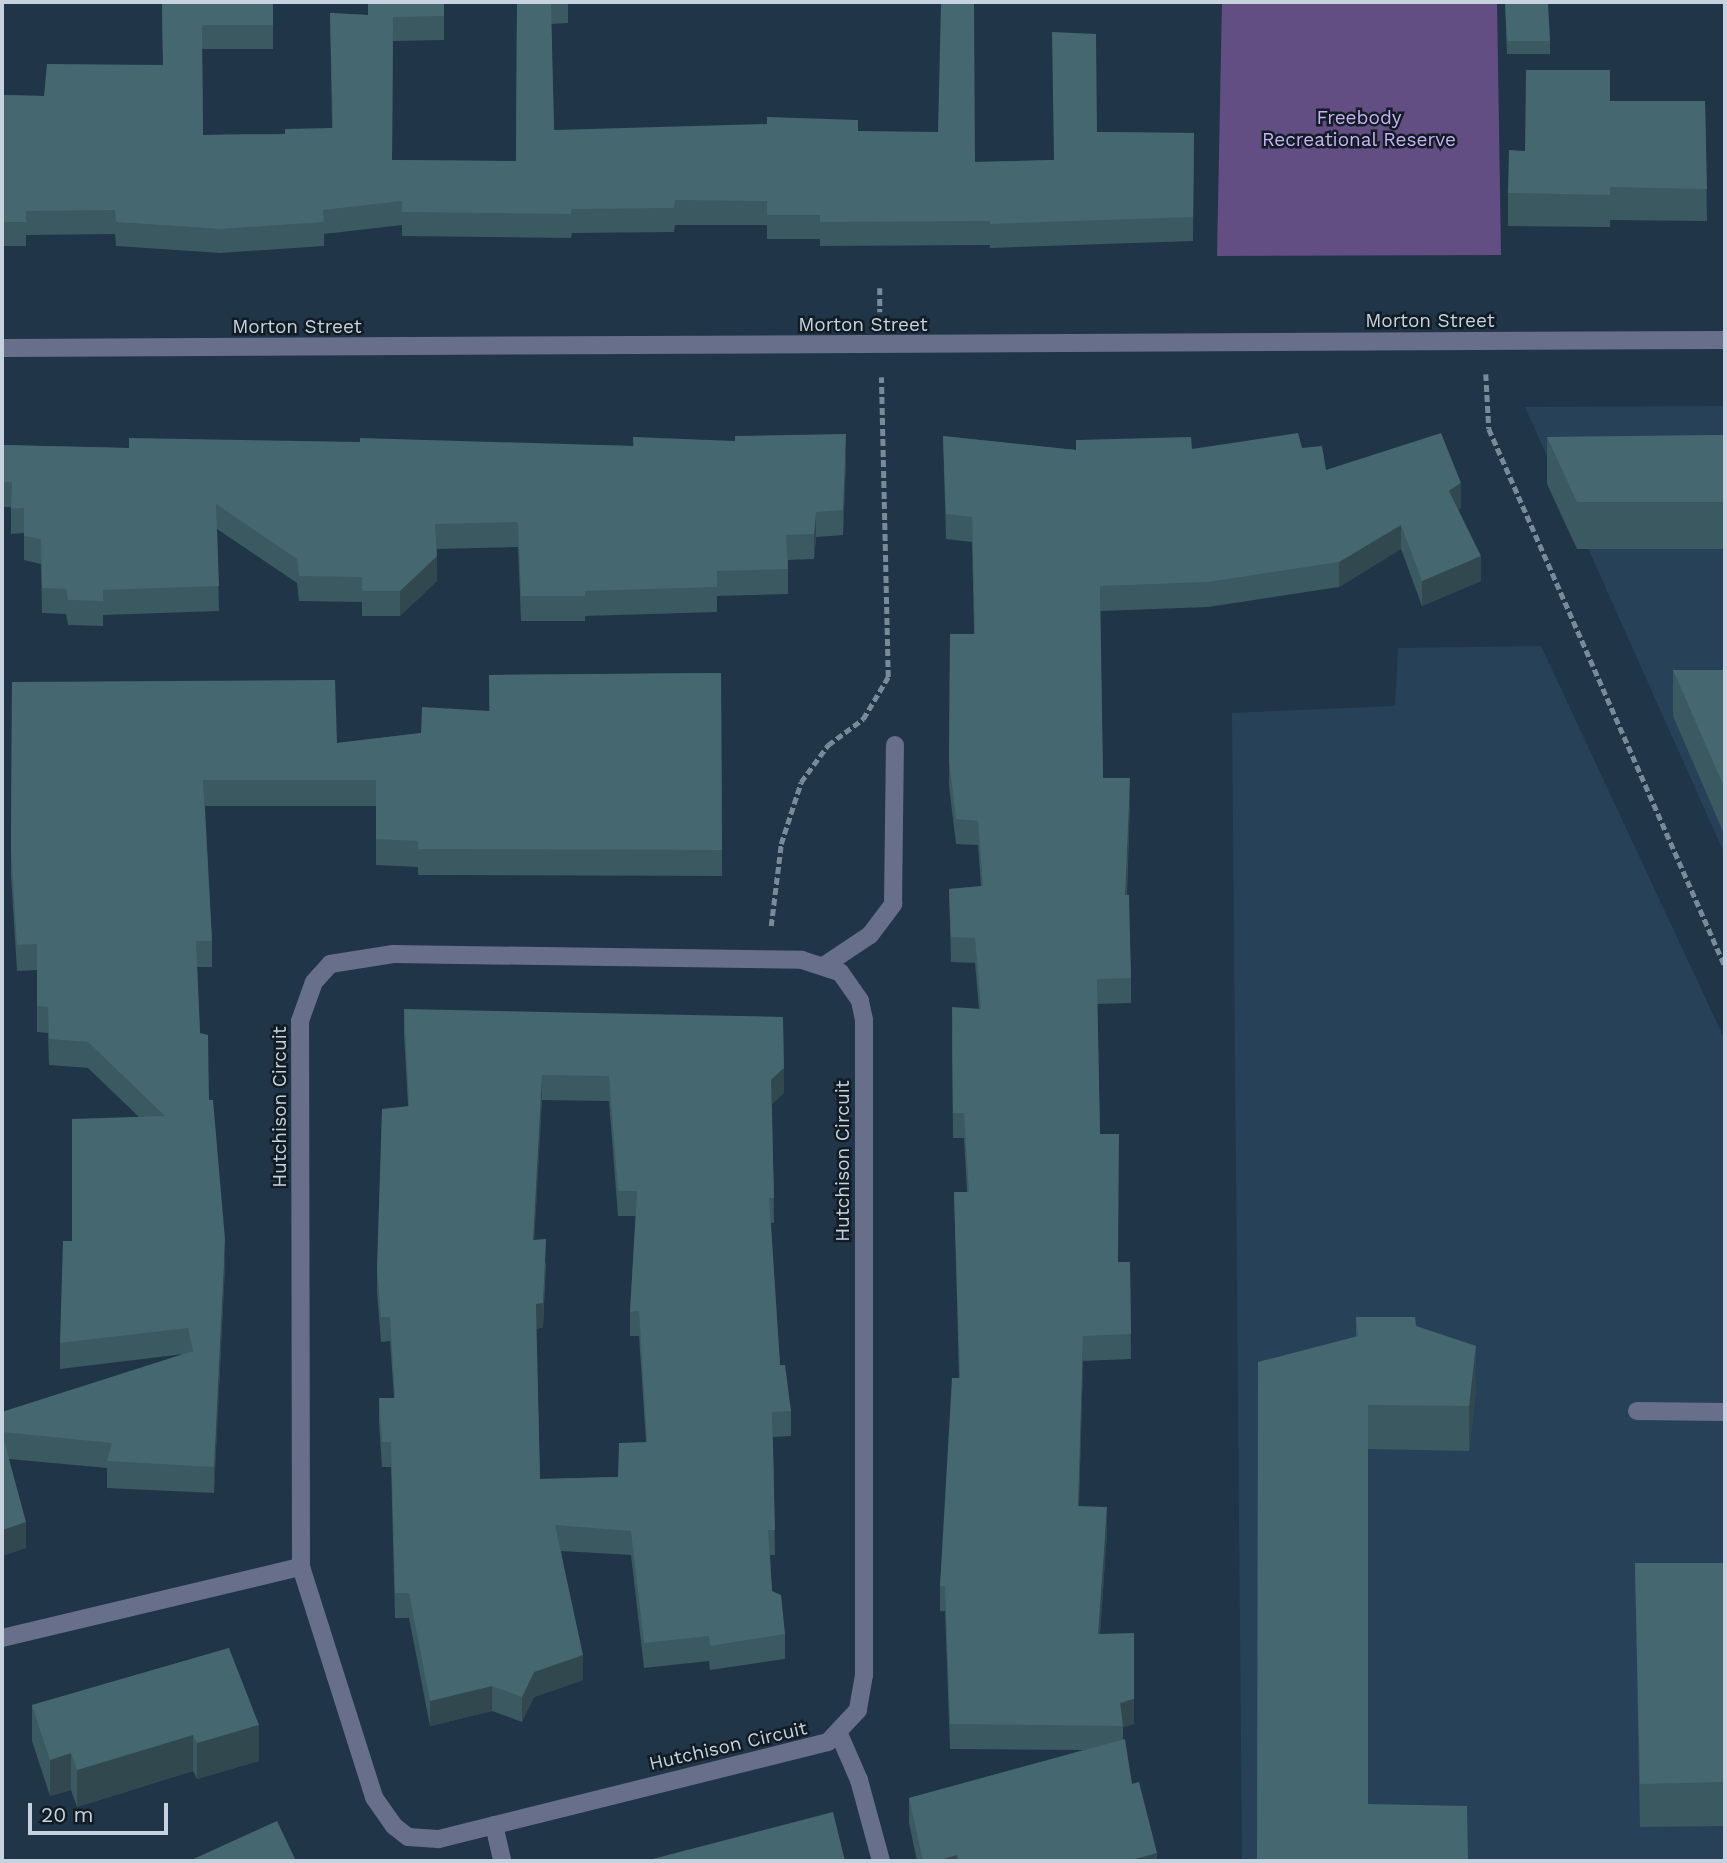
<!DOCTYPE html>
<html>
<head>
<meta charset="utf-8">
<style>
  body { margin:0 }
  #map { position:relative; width:1727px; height:1863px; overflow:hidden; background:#203548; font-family:"Work Sans",sans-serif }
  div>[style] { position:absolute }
  .built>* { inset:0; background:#274258 }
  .green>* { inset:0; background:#624e82 }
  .path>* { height:4.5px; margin-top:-2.25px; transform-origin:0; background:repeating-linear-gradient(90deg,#798a99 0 7px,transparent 0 10.5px) }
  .minor>* { height:18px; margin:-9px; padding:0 9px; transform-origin:9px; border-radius:9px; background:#686f8b }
  .wall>* { inset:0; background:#3a5960 }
  .shaded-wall>* { inset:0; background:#30484e }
  .building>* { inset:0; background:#446770 }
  span { translate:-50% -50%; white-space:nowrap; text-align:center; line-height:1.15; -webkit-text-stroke:5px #121c24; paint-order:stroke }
  .park-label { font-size:19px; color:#cab0f7 }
  .street-label { font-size:19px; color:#c6d3df }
  .frame { position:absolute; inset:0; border:4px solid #c6d3df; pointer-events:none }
  .scale { position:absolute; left:28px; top:1803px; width:140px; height:32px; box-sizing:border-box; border:4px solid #c6d3df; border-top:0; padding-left:9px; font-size:21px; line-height:24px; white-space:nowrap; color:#c6d3df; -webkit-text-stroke:5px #121c24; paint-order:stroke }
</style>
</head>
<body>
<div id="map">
  <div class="built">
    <i style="clip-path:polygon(1725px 406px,1725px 855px,1525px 407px)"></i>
    <i style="clip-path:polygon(1541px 646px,1725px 1040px,1725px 1861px,1242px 1861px,1232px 713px,1395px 706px,1398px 648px)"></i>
  </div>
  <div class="green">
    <i style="clip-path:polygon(1222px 2px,1497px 2px,1501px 255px,1217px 256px)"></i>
  </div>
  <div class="path">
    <i style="left:880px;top:288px;width:24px;rotate:90deg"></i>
    <i style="left:1486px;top:374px;width:55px;rotate:86.9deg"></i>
    <i style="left:1489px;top:429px;width:587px;rotate:66.28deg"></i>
    <i style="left:771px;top:926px;width:83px;rotate:-83deg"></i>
    <i style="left:781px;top:844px;width:65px;rotate:-72.1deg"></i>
    <i style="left:801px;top:782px;width:46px;rotate:-53.9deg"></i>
    <i style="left:828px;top:745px;width:44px;rotate:-36.6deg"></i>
    <i style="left:863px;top:719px;width:49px;rotate:-59.2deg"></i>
    <i style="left:888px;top:677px;width:300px;rotate:-91.3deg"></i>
  </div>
  <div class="minor">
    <i style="left:2px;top:348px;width:1723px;rotate:-0.27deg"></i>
    <i style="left:393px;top:954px;width:409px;rotate:0.8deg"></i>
    <i style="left:802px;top:960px;width:40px;rotate:18deg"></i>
    <i style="left:840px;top:972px;width:35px;rotate:55deg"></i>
    <i style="left:860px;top:1001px;width:19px;rotate:78deg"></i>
    <i style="left:864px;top:1020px;width:655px;rotate:90deg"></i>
    <i style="left:864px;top:1675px;width:36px;rotate:100deg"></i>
    <i style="left:858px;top:1710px;width:44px;rotate:133.2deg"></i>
    <i style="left:828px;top:1742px;width:402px;rotate:166deg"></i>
    <i style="left:438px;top:1839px;width:30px;rotate:-176deg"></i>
    <i style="left:408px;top:1837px;width:18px;rotate:-142deg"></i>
    <i style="left:394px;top:1826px;width:35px;rotate:-125deg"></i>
    <i style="left:374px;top:1797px;width:241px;rotate:-107.6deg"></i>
    <i style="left:301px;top:1567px;width:546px;rotate:-90.1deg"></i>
    <i style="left:300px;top:1021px;width:41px;rotate:-70.3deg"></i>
    <i style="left:314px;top:982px;width:24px;rotate:-48deg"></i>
    <i style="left:330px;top:964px;width:64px;rotate:-9deg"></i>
    <i style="left:825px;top:965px;width:54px;rotate:-33.7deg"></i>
    <i style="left:870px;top:935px;width:39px;rotate:-53deg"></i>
    <i style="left:893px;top:904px;width:159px;rotate:-89.3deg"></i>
    <i style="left:1637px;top:1411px;width:88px;rotate:0.7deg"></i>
    <i style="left:2px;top:1638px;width:307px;rotate:-13.4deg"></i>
    <i style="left:839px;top:1734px;width:50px;rotate:66.5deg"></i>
    <i style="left:859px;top:1780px;width:84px;rotate:74.8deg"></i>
    <i style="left:494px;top:1825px;width:37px;rotate:77deg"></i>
  </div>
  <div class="wall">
    <i style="clip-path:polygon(162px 2px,273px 2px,273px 49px,202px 49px,203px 135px,285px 134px,332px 128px,330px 13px,367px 15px,444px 2px,444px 40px,393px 41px,392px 160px,516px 161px,517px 2px,568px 2px,568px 23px,551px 24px,554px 130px,858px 131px,975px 162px,1053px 160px,1097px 132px,1194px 133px,1193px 241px,990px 248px,990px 245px,820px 246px,820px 239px,767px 239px,767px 225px,675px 225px,674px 232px,572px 233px,571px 238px,402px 236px,402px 225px,324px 234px,324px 246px,221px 253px,116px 246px,115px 234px,26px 235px,26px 246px,2px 246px,2px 95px,44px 96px,163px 65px)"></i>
    <i style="clip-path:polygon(1505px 2px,1550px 41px,1550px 54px,1507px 54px)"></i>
    <i style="clip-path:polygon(1610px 101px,1705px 101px,1707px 221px,1610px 220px,1610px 227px,1508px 226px,1508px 193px,1525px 151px)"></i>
    <i style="clip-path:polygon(1725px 435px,1725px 549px,1577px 549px,1547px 484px,1547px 437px)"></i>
    <i style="clip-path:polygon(943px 436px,1076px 450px,1302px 448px,1326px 470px,1461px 508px,1458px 509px,1481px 581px,1422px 606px,1401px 549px,1339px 587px,1208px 607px,1100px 611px,1103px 778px,1130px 802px,1127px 895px,1131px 978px,1131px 1003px,1097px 1004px,1100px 1134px,1118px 1262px,1130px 1262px,1131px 1359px,1083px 1361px,1079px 1506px,1107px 1532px,1100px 1634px,1134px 1724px,1123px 1727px,1123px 1739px,1132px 1784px,1157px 1861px,917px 1861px,909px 1823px,909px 1798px,1084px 1750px,950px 1749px,945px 1611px,940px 1611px,940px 1586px,959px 1378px,954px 1192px,967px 1192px,964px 1138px,953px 1138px,952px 1032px,979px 1009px,975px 963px,951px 962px,949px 889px,981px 886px,978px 845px,956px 844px,949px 786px,950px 634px,974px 634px,972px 542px,946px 539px)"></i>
    <i style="clip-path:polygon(633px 437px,846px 459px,843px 535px,816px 537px,814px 559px,788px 560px,788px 594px,717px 596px,717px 612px,585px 616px,585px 621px,521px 621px,518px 547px,436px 549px,437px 581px,400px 616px,362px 616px,362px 602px,299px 601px,297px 583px,217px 529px,219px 611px,103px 615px,103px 626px,68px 625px,66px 614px,42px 613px,41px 564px,24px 560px,24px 533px,11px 534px,11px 507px,2px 507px,2px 445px,129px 448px,360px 442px,633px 446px)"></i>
    <i style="clip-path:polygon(1673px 670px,1725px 670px,1725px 836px,1673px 716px)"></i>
    <i style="clip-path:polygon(721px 673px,722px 876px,418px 875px,418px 867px,376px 865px,376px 806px,205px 806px,212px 941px,212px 967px,197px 967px,200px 1033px,209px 1100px,225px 1265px,214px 1493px,107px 1488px,107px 1468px,9px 1459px,26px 1548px,2px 1556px,2px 1412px,184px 1354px,60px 1369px,60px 1343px,72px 1241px,139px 1117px,88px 1068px,49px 1065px,48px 1033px,37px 1032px,37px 970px,17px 971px,11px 876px,12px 682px,337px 743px,421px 733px,489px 711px,489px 675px)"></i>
    <i style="clip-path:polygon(evenodd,404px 1009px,784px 1093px,772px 1104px,774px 1223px,771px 1223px,780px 1365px,791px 1411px,791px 1436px,773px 1437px,775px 1555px,770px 1555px,772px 1591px,785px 1634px,785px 1659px,710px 1670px,709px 1661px,644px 1668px,631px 1555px,561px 1551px,583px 1680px,534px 1697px,522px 1722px,492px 1711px,430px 1726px,409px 1618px,395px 1618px,391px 1467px,382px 1467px,379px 1423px,379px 1398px,394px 1398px,390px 1341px,381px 1342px,377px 1292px,377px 1267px,408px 1106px,404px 1034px,404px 1009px,542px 1100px,609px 1101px,618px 1216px,636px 1216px,630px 1312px,630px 1336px,639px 1336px,646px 1442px,618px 1477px,540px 1479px,536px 1329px,543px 1327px,546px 1264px,534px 1240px,542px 1100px)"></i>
    <i style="clip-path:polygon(1356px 1317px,1416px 1326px,1476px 1390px,1469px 1451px,1368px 1449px,1368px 1804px,1257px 1861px,1356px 1337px)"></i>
    <i style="clip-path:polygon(1635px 1563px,1725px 1563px,1725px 1826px,1640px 1827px)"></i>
    <i style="clip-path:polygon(229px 1648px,259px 1761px,197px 1779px,193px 1771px,77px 1807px,71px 1790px,50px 1796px,32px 1741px,32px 1705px)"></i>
  </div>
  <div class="shaded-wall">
    <i style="clip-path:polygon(846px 434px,846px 459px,843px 535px,843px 510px)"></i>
    <i style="clip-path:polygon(1461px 483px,1461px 508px,1449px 516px,1449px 491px)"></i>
    <i style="clip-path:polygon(816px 512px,816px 537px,814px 559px,814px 534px)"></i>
    <i style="clip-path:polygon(1401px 525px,1401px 549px,1339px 587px,1339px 562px)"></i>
    <i style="clip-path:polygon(437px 556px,437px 581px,400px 616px,400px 591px)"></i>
    <i style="clip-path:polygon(1481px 556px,1481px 581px,1422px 606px,1422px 581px)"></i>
    <i style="clip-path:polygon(1130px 778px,1130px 802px,1125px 920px,1125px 895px)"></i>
    <i style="clip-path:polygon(784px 1068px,784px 1093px,771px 1105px,771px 1080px)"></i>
    <i style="clip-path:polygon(542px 1075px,542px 1100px,533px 1264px,533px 1240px)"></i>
    <i style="clip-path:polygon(225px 1239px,225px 1265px,214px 1493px,214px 1467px)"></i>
    <i style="clip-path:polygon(546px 1239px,543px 1327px,536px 1329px,536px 1304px)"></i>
    <i style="clip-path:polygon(1083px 1336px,1083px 1361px,1078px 1531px,1078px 1506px)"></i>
    <i style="clip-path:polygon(1476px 1346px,1476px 1390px,1469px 1451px,1469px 1406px)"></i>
    <i style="clip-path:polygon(1107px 1507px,1107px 1532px,1098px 1659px,1098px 1634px)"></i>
    <i style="clip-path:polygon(26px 1522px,26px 1548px,2px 1556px,2px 1530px)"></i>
    <i style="clip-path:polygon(583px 1655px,583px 1680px,534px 1697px,522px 1722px,522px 1697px,534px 1672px)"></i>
    <i style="clip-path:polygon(492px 1686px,492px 1711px,430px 1726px,430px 1701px)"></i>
    <i style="clip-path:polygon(1134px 1699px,1134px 1724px,1123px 1727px,1120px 1703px)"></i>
    <i style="clip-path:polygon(259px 1725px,259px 1761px,197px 1779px,197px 1743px)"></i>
    <i style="clip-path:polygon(193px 1735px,193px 1771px,77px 1807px,77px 1770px)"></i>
    <i style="clip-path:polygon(71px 1753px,71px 1790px,50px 1796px,50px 1760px)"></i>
    <i style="clip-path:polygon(1157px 1853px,1157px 1861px,1127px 1861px)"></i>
    <i style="clip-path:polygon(957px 1855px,957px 1861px,936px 1861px)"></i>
  </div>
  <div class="building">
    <i style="clip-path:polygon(162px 2px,273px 2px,273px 25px,202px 25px,203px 135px,285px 134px,285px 129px,333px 128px,330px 13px,368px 15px,368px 2px,444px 2px,444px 16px,393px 17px,392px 160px,516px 161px,517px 2px,551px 2px,554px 130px,767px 124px,767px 117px,858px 120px,858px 131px,938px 132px,941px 2px,974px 2px,975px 162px,1054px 160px,1052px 32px,1096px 34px,1097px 132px,1194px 133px,1193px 217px,990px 224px,990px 221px,820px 222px,820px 215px,767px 215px,767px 201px,675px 200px,674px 208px,572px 209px,571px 214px,402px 212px,402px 201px,323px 210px,324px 222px,221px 229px,116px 222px,115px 210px,26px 211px,26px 222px,2px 222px,2px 95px,44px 96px,47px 64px,163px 65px)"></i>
    <i style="clip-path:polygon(1505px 2px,1548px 2px,1550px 41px,1507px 41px)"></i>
    <i style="clip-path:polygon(1526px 70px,1610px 70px,1610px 101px,1705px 101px,1707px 189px,1610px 187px,1610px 195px,1508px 193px,1509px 150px,1525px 151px)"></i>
    <i style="clip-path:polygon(1298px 433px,1302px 448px,1322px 446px,1326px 470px,1441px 433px,1461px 483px,1449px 491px,1481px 556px,1422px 581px,1401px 525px,1339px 562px,1208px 582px,1100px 586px,1103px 778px,1130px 778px,1125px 895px,1129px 895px,1131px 978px,1097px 979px,1100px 1134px,1119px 1134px,1118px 1262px,1130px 1262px,1131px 1334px,1083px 1336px,1078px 1506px,1107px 1507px,1098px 1634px,1134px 1633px,1134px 1699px,1120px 1703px,1123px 1726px,950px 1724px,945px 1586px,940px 1586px,952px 1378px,960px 1378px,954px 1192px,969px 1192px,964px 1113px,953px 1113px,952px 1007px,981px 1009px,975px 938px,951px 937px,949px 889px,983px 886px,978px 821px,956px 819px,949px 761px,950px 634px,975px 634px,972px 517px,946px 514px,943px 436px,1076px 450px,1076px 440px,1191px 437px,1192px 449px)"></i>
    <i style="clip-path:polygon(846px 434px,843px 510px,816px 512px,814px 534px,786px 535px,788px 569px,717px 571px,717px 587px,585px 591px,585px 596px,521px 596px,518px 522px,435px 524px,437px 556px,400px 591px,362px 591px,362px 577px,299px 576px,297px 559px,216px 504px,219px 586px,103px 590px,103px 601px,68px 600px,66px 589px,42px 588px,41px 539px,24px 536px,24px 508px,11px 509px,12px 482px,2px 482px,2px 445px,129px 448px,129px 438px,360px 442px,360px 438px,634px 446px,633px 437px,735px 441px,735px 436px)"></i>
    <i style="clip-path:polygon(1725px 435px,1725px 502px,1577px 502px,1547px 437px)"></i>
    <i style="clip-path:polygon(1673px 670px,1725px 670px,1725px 789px)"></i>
    <i style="clip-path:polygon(721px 673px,722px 850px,418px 849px,418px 841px,376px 839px,376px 780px,203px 780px,212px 941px,196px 941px,200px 1033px,208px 1035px,209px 1100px,213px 1100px,225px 1239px,214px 1467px,107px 1461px,112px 1443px,2px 1432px,2px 1412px,193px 1351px,188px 1328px,60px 1343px,63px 1241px,72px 1241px,72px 1119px,165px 1116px,88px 1042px,49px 1039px,48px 1007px,37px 1006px,37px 944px,17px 945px,11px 850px,12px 682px,335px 680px,337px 743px,421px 733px,422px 707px,490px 711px,489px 675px)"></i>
    <i style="clip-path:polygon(evenodd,404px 1009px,783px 1017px,784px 1068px,771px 1080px,774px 1198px,769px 1198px,780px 1365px,785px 1365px,791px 1411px,772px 1412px,775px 1530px,768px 1530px,772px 1591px,781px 1595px,785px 1634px,710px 1646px,709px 1636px,644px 1643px,631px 1531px,555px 1525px,583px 1655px,534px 1672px,522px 1697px,492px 1686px,430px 1701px,409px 1593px,395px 1593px,391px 1442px,382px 1442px,379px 1398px,395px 1398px,390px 1317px,381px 1317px,377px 1267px,382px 1109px,409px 1106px,404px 1009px,542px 1075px,609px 1076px,618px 1191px,637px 1191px,630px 1312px,639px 1311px,647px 1442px,619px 1443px,618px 1477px,540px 1479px,536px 1304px,543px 1303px,546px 1239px,533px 1240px,542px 1075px)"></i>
    <i style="clip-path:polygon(1356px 1317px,1415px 1317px,1416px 1326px,1476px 1346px,1469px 1406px,1368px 1405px,1368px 1804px,1467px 1806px,1468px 1861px,1257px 1861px,1258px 1362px,1358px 1336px)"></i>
    <i style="clip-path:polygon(2px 1433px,26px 1522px,2px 1530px)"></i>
    <i style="clip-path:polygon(1635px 1563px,1725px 1563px,1725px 1782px,1640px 1784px)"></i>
    <i style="clip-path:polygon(229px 1648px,259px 1725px,197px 1743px,193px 1735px,77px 1770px,71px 1753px,50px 1760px,32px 1705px)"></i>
    <i style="clip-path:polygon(1125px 1739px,1132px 1784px,1139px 1782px,1157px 1853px,1127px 1861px,1053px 1861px,1052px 1860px,1048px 1861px,960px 1861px,957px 1855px,936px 1861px,923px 1861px,909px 1798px)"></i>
    <i style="clip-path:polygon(833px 1812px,845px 1861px,645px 1861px)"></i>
    <i style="clip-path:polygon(277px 1821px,296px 1861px,189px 1861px)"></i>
  </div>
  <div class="park-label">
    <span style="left:1359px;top:129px">Freebody<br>Recreational Reserve</span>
  </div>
  <div class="street-label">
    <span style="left:1430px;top:321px">Morton Street</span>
    <span style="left:863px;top:325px">Morton Street</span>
    <span style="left:297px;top:327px">Morton Street</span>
    <span style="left:280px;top:1107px;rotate:-90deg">Hutchison Circuit</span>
    <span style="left:843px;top:1161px;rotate:-90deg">Hutchison Circuit</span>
    <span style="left:728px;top:1746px;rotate:-13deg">Hutchison Circuit</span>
  </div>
  <div class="frame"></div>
  <div class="scale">20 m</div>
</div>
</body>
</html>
